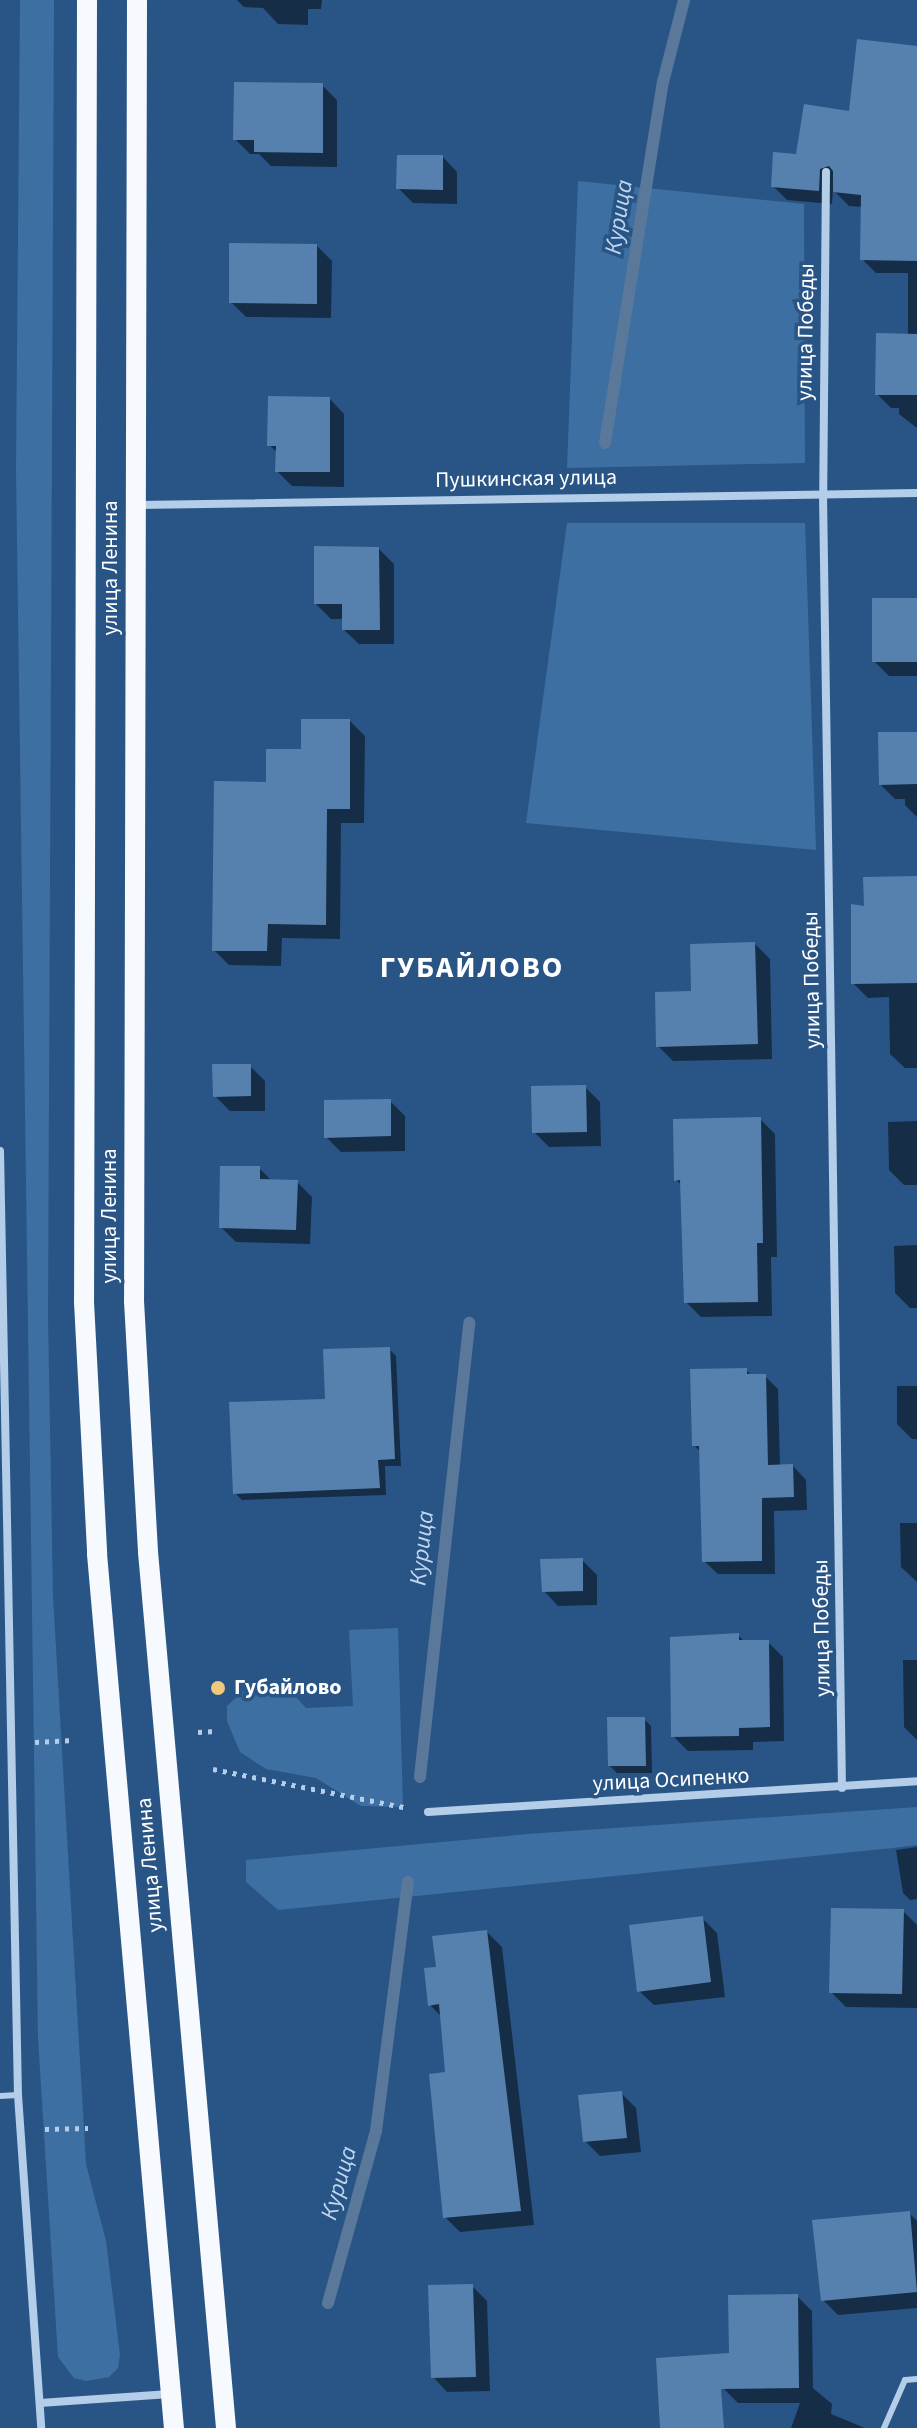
<!DOCTYPE html>
<html>
<head>
<meta charset="utf-8">
<style>
  body { margin:0 }
  #map { position:relative; width:917px; height:2428px; overflow:hidden; background:#295586; font-family:"Source Sans 3",sans-serif }
  div>[style] { position:absolute }
  .green>* { inset:0; background:#3e6fa2 }
  .shadow>* { inset:0; background:#0007 }
  .stream>* { height:12px; margin:-6px; padding:0 6px; transform-origin:6px; border-radius:6px; background:#5a789a }
  .building>* { inset:0; background:#5681af }
  .path>* { height:5px; margin-top:-2.5px; transform-origin:0; background:repeating-linear-gradient(90deg,#b4cde8 0 4px,transparent 0 10px) }
  .service>* { height:6px; margin:-3px; padding:0 3px; transform-origin:3px; border-radius:3px; background:#b4cde8 }
  .minor>* { height:8px; margin:-4px; padding:0 4px; transform-origin:4px; border-radius:4px; background:#b4cde8 }
  .primary>* { height:20px; margin:-10px; padding:0 10px; transform-origin:10px; border-radius:10px; background:#f6f9fe }
  .dots>* { width:22px; height:22px; translate:-50% -50%; box-sizing:border-box; border:4px solid #295586; border-radius:50% }
  span { translate:-50% -50%; white-space:nowrap; text-align:center; line-height:1.15; -webkit-text-stroke:7px #295586; paint-order:stroke }
  .street-label { font-size:22px; color:#fff }
  .poi-label { font-size:22px; color:#fff; font-weight:700 }
  .left { translate:0 -50%; text-align:left }
  .water-label { font-size:24px; color:#c0d7ef; font-style:italic }
  .district-label { font-size:30px; color:#fff; font-weight:700; letter-spacing:2px }
</style>
</head>
<body>
<div id="map">
  <div class="green">
    <i style="clip-path:polygon(20px 0,54px 0,48px 1317px,53px 1596px,86px 2164px,106px 2241px,120px 2355px,118px 2368px,109px 2377px,86px 2381px,74px 2378px,58px 2357px,38px 2038px,16px 469px)"></i>
    <i style="clip-path:polygon(578px 181px,804px 204px,805px 463px,567px 468px)"></i>
    <i style="clip-path:polygon(567px 523px,805px 523px,816px 850px,526px 823px)"></i>
    <i style="clip-path:polygon(398px 1628px,403px 1807px,361px 1806px,316px 1778px,266px 1769px,240px 1752px,227px 1721px,227px 1706px,240px 1694px,253px 1684px,285px 1685px,306px 1708px,353px 1706px,349px 1630px)"></i>
    <i style="clip-path:polygon(917px 1807px,917px 1845px,893px 1848px,278px 1910px,246px 1882px,246px 1860px,528px 1834px)"></i>
  </div>
  <div class="shadow">
    <i style="clip-path:polygon(237px 0,322px 0,321px 9px,308px 9px,308px 25px,278px 24px,263px 8px,244px 7px)"></i>
    <i style="clip-path:polygon(917px 48px,917px 428px,899px 414px,899px 408px,891px 408px,877px 394px,908px 335px,908px 273px,876px 273px,862px 259px,863px 207px,849px 206px,833px 190px,832px 204px,787px 200px,773px 186px,798px 156px,851px 113px)"></i>
    <i style="clip-path:polygon(322px 85px,337px 100px,337px 167px,271px 166px,259px 154px,250px 154px,235px 139px)"></i>
    <i style="clip-path:polygon(443px 157px,457px 172px,457px 204px,413px 203px,398px 188px)"></i>
    <i style="clip-path:polygon(317px 246px,332px 261px,331px 318px,246px 317px,231px 302px)"></i>
    <i style="clip-path:polygon(330px 399px,344px 414px,344px 487px,292px 486px,277px 471px,278px 453px,269px 445px)"></i>
    <i style="clip-path:polygon(379px 549px,394px 564px,394px 644px,359px 644px,344px 630px,344px 619px,331px 619px,316px 604px)"></i>
    <i style="clip-path:polygon(917px 600px,917px 676px,889px 676px,874px 661px)"></i>
    <i style="clip-path:polygon(350px 721px,365px 736px,364px 823px,341px 823px,340px 939px,282px 938px,281px 966px,229px 965px,214px 950px,268px 784px,303px 751px)"></i>
    <i style="clip-path:polygon(917px 734px,917px 817px,905px 805px,905px 799px,895px 799px,880px 784px)"></i>
    <i style="clip-path:polygon(917px 878px,917px 1068px,905px 1068px,890px 1054px,889px 997px,868px 998px,853px 983px,866px 908px)"></i>
    <i style="clip-path:polygon(755px 944px,770px 959px,772px 1059px,673px 1061px,658px 1046px)"></i>
    <i style="clip-path:polygon(250px 1066px,265px 1081px,265px 1111px,230px 1111px,215px 1096px)"></i>
    <i style="clip-path:polygon(585px 1087px,600px 1102px,601px 1146px,549px 1147px,534px 1132px)"></i>
    <i style="clip-path:polygon(390px 1101px,405px 1116px,405px 1151px,341px 1152px,326px 1137px)"></i>
    <i style="clip-path:polygon(760px 1119px,775px 1134px,777px 1257px,771px 1257px,772px 1316px,701px 1317px,686px 1302px,683px 1186px,676px 1180px)"></i>
    <i style="clip-path:polygon(917px 1121px,917px 1185px,904px 1185px,889px 1170px,888px 1122px)"></i>
    <i style="clip-path:polygon(259px 1168px,273px 1182px,297px 1182px,312px 1197px,310px 1244px,236px 1242px,221px 1227px)"></i>
    <i style="clip-path:polygon(917px 1245px,917px 1308px,910px 1308px,895px 1293px,894px 1246px)"></i>
    <i style="clip-path:polygon(389px 1349px,396px 1356px,401px 1466px,385px 1466px,386px 1495px,242px 1500px,235px 1493px,327px 1401px)"></i>
    <i style="clip-path:polygon(746px 1370px,752px 1376px,765px 1376px,778px 1389px,780px 1467px,793px 1466px,806px 1480px,807px 1510px,774px 1511px,775px 1574px,718px 1574px,704px 1561px,701px 1453px,694px 1445px)"></i>
    <i style="clip-path:polygon(897px 1386px,917px 1386px,917px 1439px,912px 1439px,897px 1424px)"></i>
    <i style="clip-path:polygon(900px 1523px,917px 1523px,917px 1582px,901px 1567px)"></i>
    <i style="clip-path:polygon(582px 1560px,597px 1575px,597px 1605px,558px 1606px,544px 1591px)"></i>
    <i style="clip-path:polygon(738px 1635px,745px 1642px,768px 1642px,783px 1657px,784px 1741px,753px 1742px,753px 1750px,688px 1751px,673px 1736px)"></i>
    <i style="clip-path:polygon(903px 1660px,917px 1660px,917px 1740px,904px 1727px)"></i>
    <i style="clip-path:polygon(644px 1719px,651px 1726px,652px 1773px,617px 1773px,610px 1766px)"></i>
    <i style="clip-path:polygon(917px 1847px,917px 1899px,910px 1900px,903px 1893px,896px 1850px)"></i>
    <i style="clip-path:polygon(903px 1911px,917px 1925px,917px 2008px,846px 2007px,831px 1992px)"></i>
    <i style="clip-path:polygon(702px 1918px,717px 1933px,725px 1997px,654px 2005px,639px 1991px)"></i>
    <i style="clip-path:polygon(487px 1932px,502px 1947px,534px 2225px,460px 2232px,445px 2217px,447px 2074px,442px 2017px,430px 2005px,438px 1969px)"></i>
    <i style="clip-path:polygon(621px 2093px,636px 2108px,641px 2152px,600px 2156px,585px 2141px)"></i>
    <i style="clip-path:polygon(909px 2213px,917px 2221px,917px 2308px,838px 2315px,823px 2300px)"></i>
    <i style="clip-path:polygon(472px 2286px,487px 2301px,490px 2391px,447px 2392px,433px 2377px)"></i>
    <i style="clip-path:polygon(797px 2296px,812px 2311px,813px 2388px,832px 2404px,831px 2414px,865px 2428px,791px 2428px,800px 2403px,738px 2403px,723px 2388px,731px 2355px)"></i>
  </div>
  <div class="stream">
    <i style="left:605px;top:443px;width:366px;rotate:-80.9deg"></i>
    <i style="left:663px;top:82px;width:85px;rotate:-75.6deg"></i>
    <i style="left:420px;top:1777px;width:457px;rotate:-83.8deg"></i>
    <i style="left:328px;top:2303px;width:179px;rotate:-74.4deg"></i>
    <i style="left:376px;top:2131px;width:251px;rotate:-82.7deg"></i>
  </div>
  <div class="building">
    <i style="clip-path:polygon(857px 39px,917px 46px,917px 261px,860px 260px,861px 195px,833px 192px,833px 171px,829px 166px,820px 169px,819px 191px,771px 187px,773px 152px,796px 154px,804px 104px,849px 111px)"></i>
    <i style="clip-path:polygon(234px 82px,323px 83px,323px 153px,254px 152px,254px 140px,233px 140px)"></i>
    <i style="clip-path:polygon(397px 155px,443px 155px,443px 190px,396px 189px)"></i>
    <i style="clip-path:polygon(229px 243px,317px 244px,317px 304px,229px 303px)"></i>
    <i style="clip-path:polygon(876px 333px,917px 334px,917px 395px,875px 395px)"></i>
    <i style="clip-path:polygon(268px 396px,330px 397px,330px 472px,275px 472px,276px 446px,267px 446px)"></i>
    <i style="clip-path:polygon(314px 546px,379px 547px,380px 630px,342px 630px,342px 604px,314px 604px)"></i>
    <i style="clip-path:polygon(872px 598px,917px 598px,917px 662px,872px 662px)"></i>
    <i style="clip-path:polygon(301px 719px,350px 719px,350px 809px,327px 809px,326px 925px,268px 924px,267px 951px,212px 951px,214px 781px,266px 782px,266px 749px,301px 749px)"></i>
    <i style="clip-path:polygon(878px 732px,917px 732px,917px 784px,879px 785px)"></i>
    <i style="clip-path:polygon(917px 876px,917px 983px,851px 984px,851px 904px,864px 906px,863px 877px)"></i>
    <i style="clip-path:polygon(755px 942px,758px 1044px,656px 1047px,655px 992px,691px 991px,690px 944px)"></i>
    <i style="clip-path:polygon(212px 1064px,251px 1064px,251px 1096px,213px 1097px)"></i>
    <i style="clip-path:polygon(586px 1085px,587px 1132px,532px 1133px,531px 1086px)"></i>
    <i style="clip-path:polygon(391px 1099px,391px 1136px,324px 1138px,324px 1100px)"></i>
    <i style="clip-path:polygon(761px 1117px,763px 1243px,757px 1243px,758px 1302px,684px 1303px,680px 1180px,674px 1181px,673px 1119px)"></i>
    <i style="clip-path:polygon(220px 1166px,260px 1166px,260px 1179px,298px 1180px,296px 1230px,219px 1228px)"></i>
    <i style="clip-path:polygon(390px 1347px,395px 1459px,378px 1460px,380px 1488px,233px 1494px,229px 1402px,325px 1399px,323px 1349px)"></i>
    <i style="clip-path:polygon(747px 1368px,747px 1374px,766px 1374px,768px 1465px,793px 1464px,794px 1497px,762px 1498px,762px 1561px,702px 1562px,699px 1446px,692px 1446px,690px 1369px)"></i>
    <i style="clip-path:polygon(583px 1558px,583px 1591px,542px 1592px,540px 1559px)"></i>
    <i style="clip-path:polygon(739px 1633px,739px 1640px,769px 1640px,770px 1727px,739px 1728px,739px 1736px,671px 1737px,670px 1637px)"></i>
    <i style="clip-path:polygon(607px 1717px,645px 1717px,646px 1766px,608px 1766px)"></i>
    <i style="clip-path:polygon(831px 1908px,904px 1909px,902px 1994px,829px 1993px)"></i>
    <i style="clip-path:polygon(703px 1916px,711px 1982px,637px 1992px,629px 1925px)"></i>
    <i style="clip-path:polygon(487px 1930px,521px 2211px,443px 2218px,429px 2074px,445px 2072px,439px 2004px,428px 2006px,424px 1968px,436px 1967px,432px 1936px)"></i>
    <i style="clip-path:polygon(622px 2091px,627px 2138px,583px 2142px,578px 2095px)"></i>
    <i style="clip-path:polygon(910px 2211px,917px 2292px,821px 2301px,812px 2220px)"></i>
    <i style="clip-path:polygon(473px 2284px,476px 2377px,431px 2378px,428px 2285px)"></i>
    <i style="clip-path:polygon(798px 2294px,799px 2388px,721px 2389px,724px 2428px,660px 2428px,656px 2358px,729px 2353px,728px 2295px)"></i>
  </div>
  <div class="path">
    <i style="left:198px;top:1732px;width:17px;rotate:-3deg"></i>
    <i style="left:35px;top:1742px;width:39px;rotate:-3deg"></i>
    <i style="left:213px;top:1769px;width:195px;rotate:11.3deg"></i>
    <i style="left:45px;top:2129px;width:43px;rotate:-1.3deg"></i>
  </div>
  <div class="service">
    <i style="left:0;top:2096px;width:18px;rotate:-3deg"></i>
    <i style="left:884px;top:2428px;width:52px;rotate:-66.4deg"></i>
    <i style="left:905px;top:2380px;width:12px;rotate:-5deg"></i>
  </div>
  <div class="minor">
    <i style="left:826px;top:172px;width:322px;rotate:90.5deg"></i>
    <i style="left:823px;top:494px;width:1294px;rotate:89.16deg"></i>
    <i style="left:138px;top:505px;width:779px;rotate:-0.88deg"></i>
    <i style="left:0;top:1151px;width:944px;rotate:88.91deg"></i>
    <i style="left:18px;top:2095px;width:334px;rotate:86deg"></i>
    <i style="left:428px;top:1812px;width:490px;rotate:-3.6deg"></i>
    <i style="left:40px;top:2403px;width:130px;rotate:-4deg"></i>
  </div>
  <div class="primary">
    <i style="left:87px;top:0;width:1302px;rotate:90.13deg"></i>
    <i style="left:84px;top:1302px;width:252px;rotate:87deg"></i>
    <i style="left:97px;top:1554px;width:877px;rotate:84.97deg"></i>
    <i style="left:137px;top:0;width:1301px;rotate:90.13deg"></i>
    <i style="left:134px;top:1301px;width:251px;rotate:86.8deg"></i>
    <i style="left:148px;top:1552px;width:879px;rotate:84.91deg"></i>
  </div>
  <div class="dots">
    <i style="left:218px;top:1688px;background:#efc97b"></i>
  </div>
  <div class="street-label">
    <span style="left:806px;top:332px;rotate:-89deg">улица Победы</span>
    <span style="left:526px;top:479px;rotate:-1deg">Пушкинская улица</span>
    <span style="left:111px;top:568px;rotate:-90deg">улица Ленина</span>
    <span style="left:812px;top:980px;rotate:-91deg">улица Победы</span>
    <span style="left:110px;top:1216px;rotate:-90deg">улица Ленина</span>
    <span style="left:822px;top:1628px;rotate:-91deg">улица Победы</span>
    <span style="left:671px;top:1780px;rotate:-3deg">улица Осипенко</span>
    <span style="left:150px;top:1865px;rotate:-95deg">улица Ленина</span>
  </div>
  <div class="poi-label">
    <span class="left" style="left:234px;top:1688px">Губайлово</span>
  </div>
  <div class="water-label">
    <span style="left:619px;top:217px;rotate:-81deg">Курица</span>
    <span style="left:422px;top:1548px;rotate:-84deg">Курица</span>
    <span style="left:339px;top:2183px;rotate:-74deg">Курица</span>
  </div>
  <div class="district-label">
    <span style="left:472px;top:968px">ГУБАЙЛОВО</span>
  </div>
</div>
</body>
</html>
